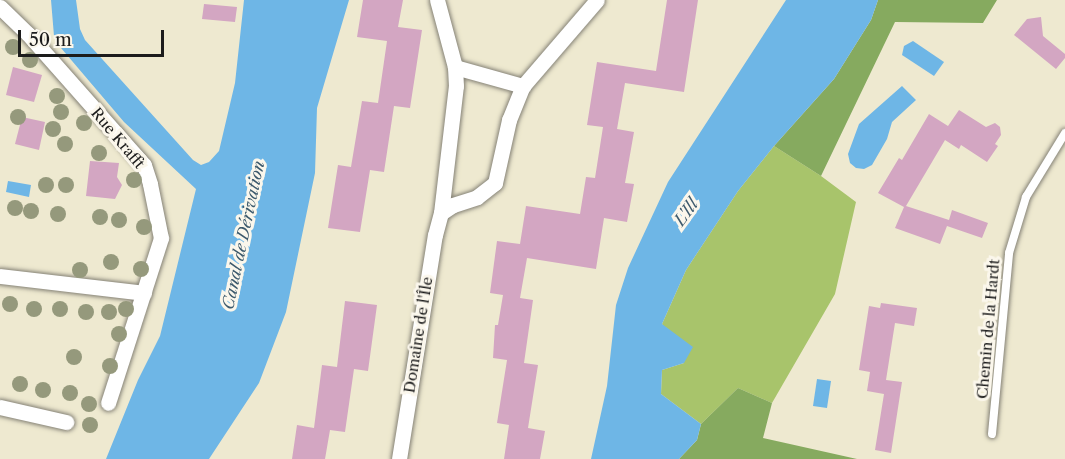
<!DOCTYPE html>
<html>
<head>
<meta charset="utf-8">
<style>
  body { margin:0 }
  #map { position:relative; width:1065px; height:459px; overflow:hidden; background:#eee9d0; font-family:"Libre Caslon Text",serif }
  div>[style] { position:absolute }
  .green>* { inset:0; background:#a8c46b }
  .forest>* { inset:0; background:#86aa5f }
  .water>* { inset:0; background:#6eb6e6 }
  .building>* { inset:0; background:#d3a6c2 }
  .roads { filter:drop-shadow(0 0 2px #858276) drop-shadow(0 0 2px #858276) }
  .service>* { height:8px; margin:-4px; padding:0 4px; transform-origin:4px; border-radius:4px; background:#fff }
  .minor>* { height:15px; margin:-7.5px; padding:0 7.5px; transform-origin:7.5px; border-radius:7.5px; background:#fff }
  .trees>* { width:16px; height:16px; margin:-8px; border-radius:50%; background:#95997c }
  span { translate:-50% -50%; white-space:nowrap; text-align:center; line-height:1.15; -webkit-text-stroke:6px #fbf7ec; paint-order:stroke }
  .street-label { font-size:15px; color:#1c1c1c }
  .water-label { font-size:16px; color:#3d5a6d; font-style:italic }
  .scale { position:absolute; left:18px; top:30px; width:146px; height:27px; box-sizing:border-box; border:3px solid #1c1c1c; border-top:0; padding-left:8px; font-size:18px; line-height:21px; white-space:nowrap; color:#1c1c1c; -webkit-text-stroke:4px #fbf7ec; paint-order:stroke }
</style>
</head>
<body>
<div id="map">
  <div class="green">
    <i style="clip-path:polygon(774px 146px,821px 176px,856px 202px,835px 294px,772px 403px,738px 388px,701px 424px,661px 394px,662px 370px,684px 363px,662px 324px,686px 270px,738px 191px)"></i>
  </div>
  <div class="forest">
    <i style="clip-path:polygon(878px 0,997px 0,983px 23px,895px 22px,821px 176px,774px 146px,834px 79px,871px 20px)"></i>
    <i style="clip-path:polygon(738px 388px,772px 403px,763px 438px,857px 459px,679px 459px,697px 440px,701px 424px)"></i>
  </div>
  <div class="water">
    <i style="clip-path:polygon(51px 0,76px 0,80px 29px,85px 40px,193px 160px,201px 165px,209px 162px,219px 151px,235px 83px,244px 0,349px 0,317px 108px,315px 173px,286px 312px,259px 383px,209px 459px,106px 459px,138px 380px,160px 336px,196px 189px,124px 122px,61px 48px,54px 36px)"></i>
    <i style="clip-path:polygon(786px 0,878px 0,871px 20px,834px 79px,774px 146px,738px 191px,686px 270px,662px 324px,693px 347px,684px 363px,662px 370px,661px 394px,701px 424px,697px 440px,679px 459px,591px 459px,607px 386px,616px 305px,628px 268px,668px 182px)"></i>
    <i style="clip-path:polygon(913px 41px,944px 62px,934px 76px,902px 55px,904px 46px)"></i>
    <i style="clip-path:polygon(902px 86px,916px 100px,892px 122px,887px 139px,872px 165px,864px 169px,856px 168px,850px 163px,848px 154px,859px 124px)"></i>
    <i style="clip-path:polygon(8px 181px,31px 185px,29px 197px,6px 192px)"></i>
    <i style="clip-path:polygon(817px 379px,831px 381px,827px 408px,813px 406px)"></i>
  </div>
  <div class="building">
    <i style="clip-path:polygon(363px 0,403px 0,398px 27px,422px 30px,410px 108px,394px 106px,384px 172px,370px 170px,360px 232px,328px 228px,338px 165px,351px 167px,362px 101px,378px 103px,387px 41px,357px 37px)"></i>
    <i style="clip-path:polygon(667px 0,698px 0,684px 92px,625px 83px,617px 129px,634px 132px,625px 183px,634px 184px,627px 222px,604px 218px,596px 269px,527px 258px,520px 298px,533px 300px,524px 363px,538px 365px,528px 428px,545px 431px,540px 459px,504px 459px,509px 425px,497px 423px,507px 360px,493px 358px,495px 325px,498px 325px,503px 295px,490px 293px,497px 241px,520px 244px,526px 206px,580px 214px,586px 177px,595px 178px,603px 127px,587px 125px,597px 62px,656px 71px)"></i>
    <i style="clip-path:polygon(204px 4px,237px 7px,235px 22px,202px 19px)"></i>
    <i style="clip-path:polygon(1041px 17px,1043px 36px,1065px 54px,1065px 58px,1056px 69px,1014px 35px,1027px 19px)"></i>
    <i style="clip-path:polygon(13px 67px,42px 75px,34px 102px,6px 95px)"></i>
    <i style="clip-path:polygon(959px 110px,986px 127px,995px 123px,1000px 127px,1001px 135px,995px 144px,998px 146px,987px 162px,961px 145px,959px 149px,945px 140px,906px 206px,949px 220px,952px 210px,988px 223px,982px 238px,947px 226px,940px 244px,895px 228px,904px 207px,878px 193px,899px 158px,902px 160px,929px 114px,948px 126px)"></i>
    <i style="clip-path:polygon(22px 117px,45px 122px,39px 150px,15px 144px)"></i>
    <i style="clip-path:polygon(90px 161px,119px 163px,117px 177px,122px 185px,115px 199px,86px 196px)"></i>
    <i style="clip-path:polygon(345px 301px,377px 305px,368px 371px,354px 369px,345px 432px,330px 430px,325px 459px,292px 459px,297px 425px,314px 428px,322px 365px,337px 367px)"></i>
    <i style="clip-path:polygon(881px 303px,917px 308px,914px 326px,895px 323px,886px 380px,902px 382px,891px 453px,875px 450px,884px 394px,867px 391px,870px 372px,859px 370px,869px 306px,880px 308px)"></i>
  </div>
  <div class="roads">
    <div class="service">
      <i style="left:992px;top:434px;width:182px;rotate:-84.6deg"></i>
      <i style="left:1009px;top:253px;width:59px;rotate:-73.1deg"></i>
      <i style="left:1026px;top:197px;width:75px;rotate:-58.6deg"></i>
    </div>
    <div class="minor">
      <i style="left:0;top:7px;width:39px;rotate:44deg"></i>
      <i style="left:28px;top:34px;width:175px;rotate:48.5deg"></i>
      <i style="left:144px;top:165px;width:20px;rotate:72deg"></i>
      <i style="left:150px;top:184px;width:55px;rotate:78.5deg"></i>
      <i style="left:161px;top:238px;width:173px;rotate:107.8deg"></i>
      <i style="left:455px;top:67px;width:71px;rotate:15.6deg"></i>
      <i style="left:441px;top:213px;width:14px;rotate:-34deg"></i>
      <i style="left:453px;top:205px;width:25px;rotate:-18deg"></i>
      <i style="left:477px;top:197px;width:23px;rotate:-38deg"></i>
      <i style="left:495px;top:183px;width:65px;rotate:-77.5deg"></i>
      <i style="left:509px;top:120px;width:37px;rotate:-68deg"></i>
      <i style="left:523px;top:86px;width:113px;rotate:-49.3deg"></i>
      <i style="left:0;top:276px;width:145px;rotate:6.7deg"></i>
      <i style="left:0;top:407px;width:68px;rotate:12.8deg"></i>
      <i style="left:399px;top:459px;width:227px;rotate:-80.9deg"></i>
      <i style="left:435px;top:235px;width:23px;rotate:-75deg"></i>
      <i style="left:441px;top:213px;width:128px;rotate:-83.3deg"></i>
      <i style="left:456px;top:86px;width:19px;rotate:-93deg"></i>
      <i style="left:455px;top:67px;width:69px;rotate:-105deg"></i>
    </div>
  </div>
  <div class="trees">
    <i style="left:13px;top:47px"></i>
    <i style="left:30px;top:60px"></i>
    <i style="left:57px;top:96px"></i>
    <i style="left:61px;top:112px"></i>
    <i style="left:18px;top:117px"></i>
    <i style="left:84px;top:123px"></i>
    <i style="left:53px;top:129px"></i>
    <i style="left:65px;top:144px"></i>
    <i style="left:99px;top:153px"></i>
    <i style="left:134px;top:180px"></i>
    <i style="left:46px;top:185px"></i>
    <i style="left:66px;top:185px"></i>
    <i style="left:15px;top:208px"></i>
    <i style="left:31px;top:211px"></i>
    <i style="left:58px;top:214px"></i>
    <i style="left:100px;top:217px"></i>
    <i style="left:119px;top:220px"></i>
    <i style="left:144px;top:227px"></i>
    <i style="left:111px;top:262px"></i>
    <i style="left:141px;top:269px"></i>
    <i style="left:80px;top:270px"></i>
    <i style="left:10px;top:304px"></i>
    <i style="left:34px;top:309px"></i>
    <i style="left:60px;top:309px"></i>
    <i style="left:126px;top:309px"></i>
    <i style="left:86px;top:312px"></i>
    <i style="left:109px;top:312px"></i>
    <i style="left:119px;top:334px"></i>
    <i style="left:74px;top:357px"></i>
    <i style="left:110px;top:366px"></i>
    <i style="left:20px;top:384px"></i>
    <i style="left:43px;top:390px"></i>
    <i style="left:70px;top:393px"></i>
    <i style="left:89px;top:404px"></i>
    <i style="left:90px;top:425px"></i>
  </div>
  <div class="street-label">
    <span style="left:118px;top:138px;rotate:50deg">Rue Krafft</span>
    <span style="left:988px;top:329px;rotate:-85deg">Chemin de la Hardt</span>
    <span style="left:418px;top:335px;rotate:-81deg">Domaine de l'Île</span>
  </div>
  <div class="water-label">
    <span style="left:686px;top:212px;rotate:-54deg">L'Ill</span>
    <span style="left:243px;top:235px;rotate:-78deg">Canal de Dérivation</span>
  </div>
  <div class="scale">50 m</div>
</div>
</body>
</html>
